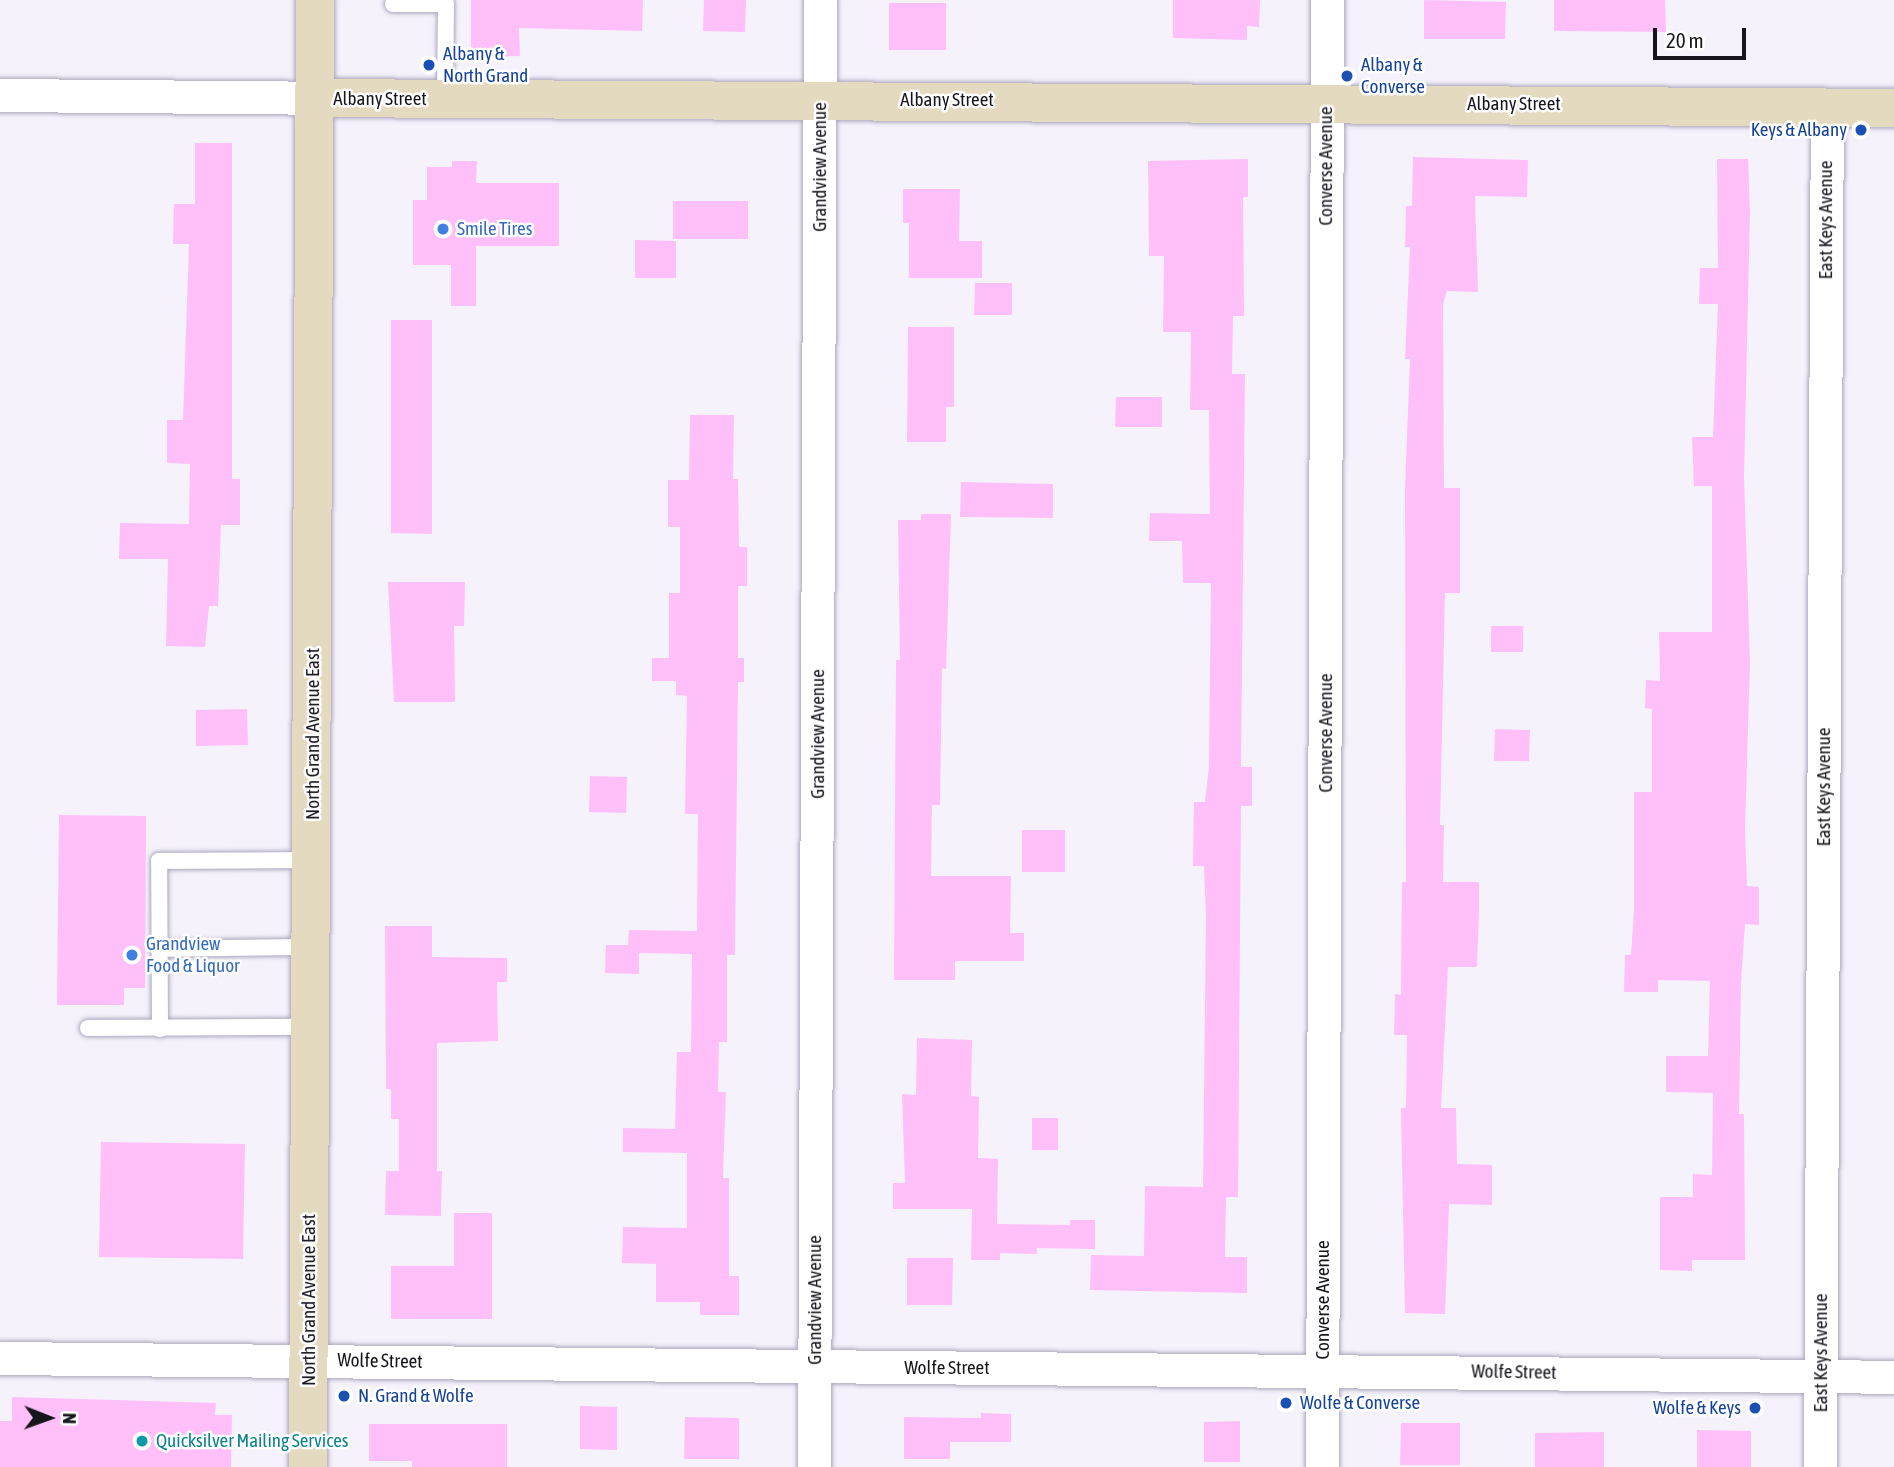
<!DOCTYPE html>
<html>
<head>
<meta charset="utf-8">
<style>
  body { margin:0 }
  #map { position:relative; width:1894px; height:1467px; overflow:hidden; background:#f5f2fc; font-family:"Asap Condensed",sans-serif }
  div>[style] { position:absolute }
  .building>* { inset:0; background:#ffbff9 }
  .roads { filter:drop-shadow(0 0 2px #aca7bc) drop-shadow(0 0 2px #aca7bc) }
  .lane>* { height:16px; margin:-8px; padding:0 8px; transform-origin:8px; border-radius:8px; background:#fff }
  .street>* { height:33px; margin:-16.5px; padding:0 16.5px; transform-origin:16.5px; border-radius:16.5px; background:#fff }
  .secondary>* { height:38px; margin:-19px; padding:0 19px; transform-origin:19px; border-radius:19px; background:#e4dabf }
  .dots>* { width:19px; height:19px; translate:-50% -50%; box-sizing:border-box; border:4px solid #fff; border-radius:50% }
  span { translate:-50% -50%; white-space:nowrap; text-align:center; line-height:1.15; -webkit-text-stroke:5px #fff; paint-order:stroke }
  .transit-label { font-size:19px; color:#164399 }
  .left { translate:0 -50%; text-align:left }
  .right { translate:-100% -50%; text-align:right }
  .street-label { font-size:19px; color:#17151c }
  .shop-label { font-size:19px; color:#366cbe }
  .culture-label { font-size:19px; color:#0d838f }
  .north { position:absolute; left:14px; top:1383px; width:70px; height:70px; -webkit-text-stroke:5px #fff; paint-order:stroke; rotate:91deg; font-size:19px; font-weight:700; line-height:28px; text-align:center; color:#17151c }
  .north::after { content:''; display:block; margin:auto; width:24px; height:32px; background:#17151c; clip-path:polygon(50% 0,100% 100%,50% 72%,0 100%) }
  .scale { position:absolute; left:1653px; top:28px; width:93px; height:32px; box-sizing:border-box; border:4px solid #17151c; border-top:0; padding-left:9px; font-size:21px; line-height:24px; white-space:nowrap; color:#17151c; -webkit-text-stroke:5px #fff; paint-order:stroke }
</style>
</head>
<body>
<div id="map">
  <div class="building">
    <i style="clip-path:polygon(471px 0,643px 0,642px 31px,519px 28px,520px 56px,471px 57px)"></i>
    <i style="clip-path:polygon(704px 0,746px 0,745px 32px,703px 31px)"></i>
    <i style="clip-path:polygon(1173px 0,1260px 0,1259px 27px,1247px 26px,1247px 40px,1173px 38px)"></i>
    <i style="clip-path:polygon(1424px 0,1506px 2px,1505px 39px,1424px 39px)"></i>
    <i style="clip-path:polygon(1554px 0,1665px 0,1666px 32px,1554px 31px)"></i>
    <i style="clip-path:polygon(889px 3px,946px 3px,946px 50px,889px 50px)"></i>
    <i style="clip-path:polygon(195px 143px,232px 143px,232px 479px,240px 479px,240px 525px,221px 525px,218px 606px,209px 606px,205px 647px,166px 646px,168px 559px,119px 559px,120px 523px,189px 524px,190px 464px,167px 463px,167px 420px,183px 420px,189px 244px,173px 244px,174px 204px,195px 204px)"></i>
    <i style="clip-path:polygon(1413px 157px,1528px 160px,1527px 197px,1475px 196px,1478px 292px,1447px 291px,1443px 304px,1444px 488px,1460px 488px,1460px 593px,1445px 593px,1440px 825px,1444px 825px,1443px 882px,1479px 882px,1479px 911px,1477px 967px,1448px 967px,1441px 1108px,1456px 1108px,1457px 1164px,1492px 1165px,1492px 1205px,1449px 1204px,1445px 1314px,1405px 1313px,1401px 1108px,1406px 1108px,1407px 1035px,1394px 1035px,1395px 994px,1401px 995px,1402px 882px,1406px 882px,1405px 488px,1410px 359px,1405px 359px,1410px 247px,1405px 247px,1406px 206px,1412px 206px)"></i>
    <i style="clip-path:polygon(1248px 159px,1248px 197px,1243px 197px,1244px 316px,1233px 316px,1232px 374px,1245px 374px,1241px 767px,1252px 767px,1252px 806px,1241px 806px,1238px 1197px,1226px 1197px,1225px 1257px,1247px 1257px,1247px 1293px,1090px 1290px,1091px 1255px,1144px 1256px,1145px 1186px,1203px 1187px,1206px 916px,1204px 866px,1193px 866px,1194px 802px,1205px 802px,1209px 766px,1211px 583px,1183px 583px,1182px 541px,1149px 541px,1150px 513px,1210px 514px,1209px 410px,1190px 410px,1191px 332px,1163px 332px,1164px 256px,1149px 256px,1148px 161px)"></i>
    <i style="clip-path:polygon(1717px 159px,1748px 159px,1750px 211px,1744px 477px,1750px 662px,1745px 830px,1747px 886px,1759px 887px,1759px 925px,1745px 924px,1741px 982px,1739px 1114px,1744px 1114px,1745px 1260px,1692px 1260px,1692px 1271px,1660px 1270px,1660px 1197px,1693px 1197px,1693px 1174px,1712px 1175px,1713px 1093px,1666px 1092px,1666px 1056px,1708px 1056px,1710px 981px,1658px 980px,1658px 992px,1624px 992px,1625px 955px,1631px 955px,1634px 910px,1634px 792px,1652px 792px,1652px 709px,1645px 708px,1646px 680px,1660px 681px,1659px 632px,1712px 632px,1712px 486px,1694px 486px,1692px 437px,1713px 437px,1718px 304px,1699px 304px,1700px 268px,1718px 268px)"></i>
    <i style="clip-path:polygon(452px 161px,477px 161px,476px 183px,559px 183px,559px 246px,476px 246px,476px 306px,451px 306px,451px 265px,413px 265px,413px 200px,427px 200px,427px 167px,452px 167px)"></i>
    <i style="clip-path:polygon(903px 189px,960px 189px,959px 241px,982px 241px,982px 278px,909px 278px,909px 223px,903px 223px)"></i>
    <i style="clip-path:polygon(673px 201px,748px 201px,748px 239px,673px 239px)"></i>
    <i style="clip-path:polygon(635px 240px,676px 241px,676px 278px,635px 278px)"></i>
    <i style="clip-path:polygon(975px 283px,1012px 283px,1012px 315px,974px 315px)"></i>
    <i style="clip-path:polygon(391px 320px,432px 320px,432px 534px,391px 533px)"></i>
    <i style="clip-path:polygon(908px 327px,954px 327px,954px 407px,946px 407px,946px 442px,907px 442px)"></i>
    <i style="clip-path:polygon(1116px 397px,1162px 397px,1162px 427px,1115px 427px)"></i>
    <i style="clip-path:polygon(690px 415px,734px 415px,733px 479px,738px 479px,739px 547px,747px 547px,747px 586px,738px 586px,738px 658px,744px 658px,744px 682px,738px 682px,735px 955px,727px 955px,727px 1042px,719px 1042px,718px 1092px,726px 1092px,723px 1178px,729px 1178px,729px 1276px,739px 1276px,739px 1315px,700px 1315px,700px 1302px,656px 1302px,656px 1264px,622px 1263px,623px 1227px,687px 1228px,687px 1153px,623px 1152px,623px 1128px,675px 1129px,677px 1052px,691px 1052px,692px 954px,639px 953px,639px 974px,605px 973px,606px 945px,628px 945px,629px 930px,697px 931px,698px 814px,685px 814px,687px 696px,676px 695px,676px 681px,652px 681px,652px 658px,669px 658px,669px 593px,680px 593px,680px 527px,668px 527px,668px 480px,689px 480px)"></i>
    <i style="clip-path:polygon(961px 482px,1053px 484px,1053px 518px,960px 517px)"></i>
    <i style="clip-path:polygon(921px 514px,951px 514px,946px 669px,942px 668px,940px 805px,932px 805px,931px 876px,1011px 876px,1010px 933px,1024px 933px,1024px 961px,955px 961px,955px 980px,894px 980px,896px 660px,900px 660px,898px 520px,921px 520px)"></i>
    <i style="clip-path:polygon(388px 582px,465px 582px,464px 626px,454px 626px,455px 702px,394px 702px)"></i>
    <i style="clip-path:polygon(1491px 626px,1523px 626px,1523px 652px,1491px 652px)"></i>
    <i style="clip-path:polygon(247px 709px,248px 745px,196px 746px,196px 710px)"></i>
    <i style="clip-path:polygon(1495px 729px,1530px 730px,1529px 761px,1494px 761px)"></i>
    <i style="clip-path:polygon(590px 776px,627px 777px,626px 813px,589px 812px)"></i>
    <i style="clip-path:polygon(59px 815px,146px 816px,145px 988px,124px 988px,124px 1005px,57px 1005px)"></i>
    <i style="clip-path:polygon(1022px 830px,1065px 830px,1065px 872px,1022px 872px)"></i>
    <i style="clip-path:polygon(385px 926px,432px 926px,432px 957px,507px 958px,507px 982px,497px 982px,498px 1041px,437px 1043px,437px 1171px,442px 1171px,441px 1216px,385px 1215px,386px 1171px,399px 1171px,399px 1119px,391px 1119px,391px 1089px,386px 1089px)"></i>
    <i style="clip-path:polygon(917px 1038px,972px 1040px,971px 1096px,979px 1097px,978px 1158px,998px 1159px,997px 1224px,1070px 1225px,1070px 1220px,1095px 1220px,1095px 1249px,1037px 1248px,1037px 1254px,1000px 1253px,1000px 1260px,971px 1260px,972px 1209px,893px 1209px,893px 1183px,905px 1183px,902px 1094px,916px 1095px)"></i>
    <i style="clip-path:polygon(1032px 1118px,1058px 1118px,1058px 1150px,1032px 1150px)"></i>
    <i style="clip-path:polygon(101px 1142px,245px 1144px,243px 1259px,99px 1257px)"></i>
    <i style="clip-path:polygon(454px 1213px,492px 1213px,492px 1319px,391px 1319px,391px 1266px,454px 1266px)"></i>
    <i style="clip-path:polygon(907px 1258px,953px 1258px,952px 1305px,907px 1305px)"></i>
    <i style="clip-path:polygon(12px 1397px,216px 1403px,215px 1415px,232px 1415px,231px 1467px,0 1467px,0 1421px,12px 1421px)"></i>
    <i style="clip-path:polygon(580px 1406px,617px 1407px,617px 1450px,580px 1449px)"></i>
    <i style="clip-path:polygon(981px 1413px,1011px 1414px,1011px 1442px,950px 1442px,950px 1459px,904px 1459px,904px 1417px,981px 1418px)"></i>
    <i style="clip-path:polygon(685px 1417px,739px 1418px,739px 1459px,684px 1459px)"></i>
    <i style="clip-path:polygon(1240px 1421px,1240px 1462px,1204px 1462px,1204px 1422px)"></i>
    <i style="clip-path:polygon(1401px 1423px,1460px 1423px,1460px 1465px,1400px 1465px)"></i>
    <i style="clip-path:polygon(369px 1424px,507px 1424px,507px 1467px,412px 1467px,412px 1461px,369px 1461px)"></i>
    <i style="clip-path:polygon(1697px 1430px,1751px 1431px,1751px 1467px,1697px 1467px)"></i>
    <i style="clip-path:polygon(1604px 1432px,1604px 1467px,1535px 1467px,1535px 1433px)"></i>
  </div>
  <div class="roads">
    <div class="lane">
      <i style="left:393px;top:4px;width:53px"></i>
      <i style="left:446px;top:4px;width:95px;rotate:90.6deg"></i>
      <i style="left:159px;top:949px;width:151px;rotate:-0.8deg"></i>
      <i style="left:88px;top:1028px;width:222px;rotate:-0.3deg"></i>
      <i style="left:160px;top:1029px;width:168px;rotate:-90.3deg"></i>
      <i style="left:159px;top:861px;width:151px;rotate:-0.4deg"></i>
    </div>
    <div class="street">
      <i style="left:0;top:95px;width:314px;rotate:0.5deg"></i>
      <i style="left:0;top:1358px;width:1894px;rotate:0.57deg"></i>
      <i style="left:814px;top:1467px;width:1467px;rotate:-89.77deg"></i>
      <i style="left:1322px;top:1467px;width:1467px;rotate:-89.8deg"></i>
      <i style="left:1820px;top:1467px;width:1361px;rotate:-89.71deg"></i>
    </div>
    <div class="secondary">
      <i style="left:314px;top:98px;width:1580px;rotate:0.36deg"></i>
      <i style="left:308px;top:1467px;width:1467px;rotate:-89.73deg"></i>
    </div>
  </div>
  <div class="dots">
    <i style="left:429px;top:65px;background:#1a4fb4"></i>
    <i style="left:1347px;top:76px;background:#1a4fb4"></i>
    <i style="left:1861px;top:130px;background:#1a4fb4"></i>
    <i style="left:443px;top:229px;background:#3f7fe0"></i>
    <i style="left:132px;top:955px;background:#3f7fe0"></i>
    <i style="left:344px;top:1396px;background:#1a4fb4"></i>
    <i style="left:1286px;top:1403px;background:#1a4fb4"></i>
    <i style="left:1755px;top:1408px;background:#1a4fb4"></i>
    <i style="left:142px;top:1441px;background:#0f9aa8"></i>
  </div>
  <div class="transit-label">
    <span class="left" style="left:443px;top:65px">Albany &amp;<br>North Grand</span>
    <span class="left" style="left:1361px;top:76px">Albany &amp;<br>Converse</span>
    <span class="right" style="left:1847px;top:130px">Keys &amp; Albany</span>
    <span class="left" style="left:358px;top:1396px">N. Grand &amp; Wolfe</span>
    <span class="left" style="left:1300px;top:1403px">Wolfe &amp; Converse</span>
    <span class="right" style="left:1741px;top:1408px">Wolfe &amp; Keys</span>
  </div>
  <div class="street-label">
    <span style="left:380px;top:99px">Albany Street</span>
    <span style="left:947px;top:100px">Albany Street</span>
    <span style="left:1514px;top:104px">Albany Street</span>
    <span style="left:1326px;top:166px;rotate:-90deg">Converse Avenue</span>
    <span style="left:820px;top:167px;rotate:-90deg">Grandview Avenue</span>
    <span style="left:1826px;top:220px;rotate:-90deg">East Keys Avenue</span>
    <span style="left:1326px;top:733px;rotate:-90deg">Converse Avenue</span>
    <span style="left:313px;top:734px;rotate:-90deg">North Grand Avenue East</span>
    <span style="left:818px;top:734px;rotate:-90deg">Grandview Avenue</span>
    <span style="left:1824px;top:787px;rotate:-90deg">East Keys Avenue</span>
    <span style="left:309px;top:1300px;rotate:-90deg">North Grand Avenue East</span>
    <span style="left:815px;top:1300px;rotate:-90deg">Grandview Avenue</span>
    <span style="left:1323px;top:1300px;rotate:-90deg">Converse Avenue</span>
    <span style="left:1821px;top:1353px;rotate:-90deg">East Keys Avenue</span>
    <span style="left:380px;top:1361px;rotate:1deg">Wolfe Street</span>
    <span style="left:947px;top:1368px">Wolfe Street</span>
    <span style="left:1514px;top:1372px;rotate:1deg">Wolfe Street</span>
  </div>
  <div class="shop-label">
    <span class="left" style="left:457px;top:229px">Smile Tires</span>
    <span class="left" style="left:146px;top:955px">Grandview<br>Food &amp; Liquor</span>
  </div>
  <div class="culture-label">
    <span class="left" style="left:156px;top:1441px">Quicksilver Mailing Services</span>
  </div>
  <div class="north">N</div>
  <div class="scale">20 m</div>
</div>
</body>
</html>
